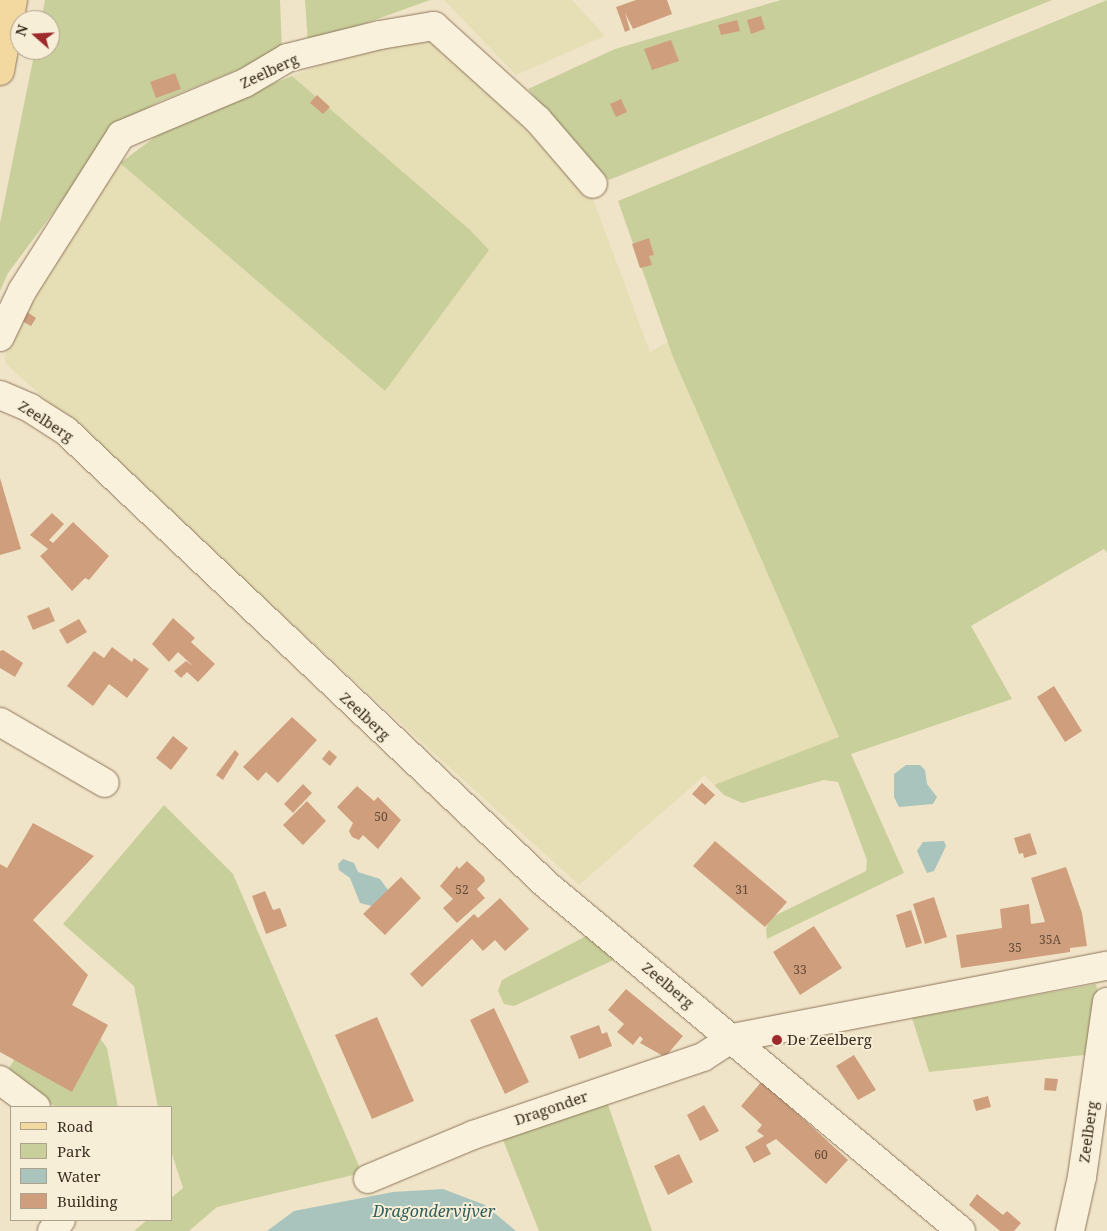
<!DOCTYPE html>
<html>
<head>
<meta charset="utf-8">
<style>
  body { margin:0 }
  #map { position:relative; width:1107px; height:1231px; overflow:hidden; background:#f0e4c8; font-family:"Noto Serif",serif }
  div>[style] { position:absolute }
  .farmland>* { inset:0; background:#e6deb5 }
  .green>* { inset:0; background:#c9cf9b }
  .water>* { inset:0; background:#a9c4bc }
  .building>* { inset:0; background:#cf9f7d }
  .roads { filter:drop-shadow(0 0 1px #8d765c) drop-shadow(0 0 1px #8d765c) }
  .minor>* { height:28px; margin:-14px; padding:0 14px; transform-origin:14px; border-radius:14px; background:#faf1dc }
  .major>* { height:28px; margin:-14px; padding:0 14px; transform-origin:14px; border-radius:14px; background:#f3d9a0 }
  .dots>* { width:14px; height:14px; translate:-50% -50%; box-sizing:border-box; border:2px solid #f7eed8; border-radius:50% }
  span { translate:-50% -50%; white-space:nowrap; text-align:center; line-height:1.15; -webkit-text-stroke:4px #f7eed8; paint-order:stroke }
  .number-label { font-size:12px; color:#624a37 }
  .number-label span { -webkit-text-stroke-width:0 }
  .street-label { font-size:15px; color:#3d2e20 }
  .poi-label { font-size:15px; color:#3d2e20 }
  .left { translate:0 -50%; text-align:left }
  .water-label { font-size:16px; color:#2f5d5a; font-style:italic }
  .legend { position:absolute; left:10px; top:1106px; width:162px; height:115px; box-sizing:border-box; background:#f7eed8; border:1px solid #ada18e; margin:0; padding:6px 9px; list-style:none; font-size:15px; color:#3d2e20 }
  .legend li { display:flex; align-items:center; gap:10px; height:25px }
  .legend b { width:25px; border:1px solid #ada18e }
  .north { position:absolute; left:10px; top:10px; width:50px; height:50px; box-sizing:border-box; background:#f7eed8; border:1px solid #ada18e; border-radius:50%; rotate:289deg; font-size:14px; font-weight:700; line-height:20px; text-align:center; color:#3d2e20 }
  .north::after { content:''; display:block; margin:auto; width:18px; height:22px; background:#9e2a2b; clip-path:polygon(50% 0,100% 100%,50% 72%,0 100%) }
</style>
</head>
<body>
<div id="map">
  <div class="farmland">
    <i style="clip-path:polygon(444px 0,572px 0,605px 36px,516px 75px)"></i>
    <i style="clip-path:polygon(433px 23px,588px 186px,650px 352px,669px 341px,840px 738px,714px 785px,705px 775px,579px 885px,6px 364px,5px 357px,20px 307px,120px 163px,385px 391px,469px 229px,292px 76px)"></i>
  </div>
  <div class="green">
    <i style="clip-path:polygon(45px 0,280px 0,282px 52px,161px 101px,135px 115px,83px 173px,8px 273px,0 291px,0 223px,35px 50px,50px 50px,50px 20px,41px 20px)"></i>
    <i style="clip-path:polygon(305px 0,430px 0,308px 44px)"></i>
    <i style="clip-path:polygon(781px 0,1052px 0,609px 180px,528px 89px,615px 49px)"></i>
    <i style="clip-path:polygon(1107px 0,1107px 553px,1104px 549px,971px 626px,1012px 699px,851px 754px,904px 873px,767px 939px,766px 929px,770px 918px,866px 871px,867px 860px,838px 782px,824px 780px,742px 803px,724px 795px,714px 785px,839px 737px,673px 357px,618px 201px)"></i>
    <i style="clip-path:polygon(292px 76px,469px 229px,489px 250px,385px 391px,120px 163px,174px 123px)"></i>
    <i style="clip-path:polygon(164px 805px,233px 874px,362px 1173px,217px 1207px,189px 1231px,134px 1231px,147px 1220px,171px 1220px,171px 1198px,183px 1188px,171px 1151px,171px 1107px,158px 1107px,134px 986px,63px 924px)"></i>
    <i style="clip-path:polygon(592px 933px,620px 957px,514px 1006px,504px 1004px,498px 991px,502px 980px)"></i>
    <i style="clip-path:polygon(1096px 984px,1098px 993px,1091px 1060px,1084px 1055px,929px 1072px,912px 1018px)"></i>
    <i style="clip-path:polygon(55px 998px,85px 1017px,107px 1048px,118px 1107px,56px 1107px,5px 1074px)"></i>
    <i style="clip-path:polygon(605px 1096px,652px 1231px,539px 1231px,499px 1130px)"></i>
  </div>
  <div class="water">
    <i style="clip-path:polygon(906px 765px,920px 765px,925px 770px,927px 784px,937px 797px,933px 804px,899px 807px,894px 797px,894px 774px)"></i>
    <i style="clip-path:polygon(944px 841px,946px 846px,934px 871px,927px 873px,917px 851px,923px 842px)"></i>
    <i style="clip-path:polygon(343px 859px,354px 863px,358px 872px,380px 879px,388px 890px,380px 908px,360px 903px,350px 878px,339px 870px,338px 864px)"></i>
    <i style="clip-path:polygon(443px 1189px,485px 1205px,516px 1231px,267px 1231px,294px 1211px,393px 1192px)"></i>
  </div>
  <div class="building">
    <i style="clip-path:polygon(636px 0,667px 0,672px 14px,633px 29px,625px 13px,630px 30px,625px 32px,616px 7px)"></i>
    <i style="clip-path:polygon(761px 16px,765px 29px,751px 34px,747px 20px)"></i>
    <i style="clip-path:polygon(737px 20px,740px 31px,721px 35px,718px 25px)"></i>
    <i style="clip-path:polygon(671px 40px,679px 61px,652px 70px,644px 49px)"></i>
    <i style="clip-path:polygon(175px 73px,181px 89px,156px 98px,150px 82px)"></i>
    <i style="clip-path:polygon(317px 95px,330px 107px,323px 114px,310px 103px)"></i>
    <i style="clip-path:polygon(621px 99px,627px 112px,616px 117px,610px 104px)"></i>
    <i style="clip-path:polygon(649px 238px,654px 255px,649px 256px,652px 265px,640px 268px,632px 244px)"></i>
    <i style="clip-path:polygon(27px 312px,36px 318px,31px 326px,22px 321px)"></i>
    <i style="clip-path:polygon(0 478px,21px 549px,0 555px)"></i>
    <i style="clip-path:polygon(52px 513px,64px 524px,49px 540px,53px 543px,73px 522px,109px 556px,89px 580px,85px 578px,72px 591px,40px 556px,48px 549px,30px 535px)"></i>
    <i style="clip-path:polygon(49px 607px,55px 621px,33px 630px,27px 616px)"></i>
    <i style="clip-path:polygon(173px 618px,195px 638px,191px 642px,215px 664px,198px 682px,187px 672px,181px 678px,174px 671px,186px 661px,193px 666px,178px 652px,169px 662px,152px 644px)"></i>
    <i style="clip-path:polygon(79px 619px,87px 632px,67px 644px,59px 630px)"></i>
    <i style="clip-path:polygon(112px 647px,132px 662px,134px 658px,149px 669px,127px 698px,109px 684px,93px 706px,67px 686px,94px 651px,104px 658px)"></i>
    <i style="clip-path:polygon(3px 650px,23px 663px,15px 677px,0 668px,0 651px)"></i>
    <i style="clip-path:polygon(1054px 686px,1082px 731px,1065px 742px,1037px 697px)"></i>
    <i style="clip-path:polygon(292px 717px,317px 740px,278px 783px,266px 772px,258px 781px,243px 767px)"></i>
    <i style="clip-path:polygon(173px 736px,188px 748px,171px 770px,156px 758px)"></i>
    <i style="clip-path:polygon(235px 750px,239px 754px,223px 780px,216px 775px)"></i>
    <i style="clip-path:polygon(329px 750px,337px 757px,330px 766px,322px 759px)"></i>
    <i style="clip-path:polygon(702px 783px,715px 795px,705px 805px,692px 794px)"></i>
    <i style="clip-path:polygon(303px 784px,312px 793px,293px 813px,284px 804px)"></i>
    <i style="clip-path:polygon(357px 786px,374px 801px,378px 797px,401px 820px,378px 849px,363px 835px,359px 840px,352px 837px,349px 831px,353px 823px,337px 807px)"></i>
    <i style="clip-path:polygon(307px 801px,326px 821px,303px 845px,283px 825px)"></i>
    <i style="clip-path:polygon(33px 823px,94px 856px,33px 920px,88px 975px,72px 1005px,108px 1025px,72px 1092px,0 1052px,0 864px,7px 868px)"></i>
    <i style="clip-path:polygon(1030px 833px,1037px 854px,1024px 858px,1023px 853px,1019px 854px,1014px 838px)"></i>
    <i style="clip-path:polygon(715px 841px,787px 902px,765px 927px,693px 866px)"></i>
    <i style="clip-path:polygon(467px 861px,484px 877px,485px 881px,477px 889px,485px 898px,457px 923px,443px 908px,453px 899px,440px 886px,457px 866px,459px 869px)"></i>
    <i style="clip-path:polygon(1066px 867px,1082px 913px,1087px 946px,1070px 948px,1070px 952px,961px 968px,956px 935px,1002px 928px,1000px 909px,1029px 904px,1031px 924px,1045px 922px,1031px 878px)"></i>
    <i style="clip-path:polygon(401px 877px,421px 898px,385px 935px,363px 914px)"></i>
    <i style="clip-path:polygon(265px 891px,273px 910px,280px 908px,287px 926px,266px 934px,252px 896px)"></i>
    <i style="clip-path:polygon(934px 897px,947px 937px,925px 944px,913px 904px)"></i>
    <i style="clip-path:polygon(500px 898px,529px 929px,505px 951px,495px 940px,483px 951px,472px 939px,422px 987px,410px 974px,474px 914px,478px 918px)"></i>
    <i style="clip-path:polygon(911px 910px,922px 943px,906px 948px,896px 915px)"></i>
    <i style="clip-path:polygon(814px 926px,842px 968px,800px 995px,773px 952px)"></i>
    <i style="clip-path:polygon(626px 989px,683px 1036px,665px 1057px,640px 1043px,643px 1039px,640px 1036px,633px 1045px,617px 1032px,624px 1024px,608px 1010px)"></i>
    <i style="clip-path:polygon(494px 1008px,529px 1082px,505px 1094px,470px 1020px)"></i>
    <i style="clip-path:polygon(377px 1017px,414px 1101px,372px 1119px,335px 1035px)"></i>
    <i style="clip-path:polygon(599px 1025px,602px 1034px,607px 1032px,612px 1046px,579px 1059px,570px 1036px)"></i>
    <i style="clip-path:polygon(854px 1055px,876px 1090px,858px 1100px,836px 1066px)"></i>
    <i style="clip-path:polygon(1045px 1078px,1058px 1079px,1056px 1091px,1044px 1090px)"></i>
    <i style="clip-path:polygon(762px 1081px,848px 1160px,826px 1184px,776px 1139px,766px 1145px,771px 1154px,754px 1163px,745px 1147px,764px 1136px,757px 1131px,762px 1125px,741px 1106px)"></i>
    <i style="clip-path:polygon(988px 1096px,991px 1107px,976px 1111px,973px 1100px)"></i>
    <i style="clip-path:polygon(704px 1105px,719px 1131px,700px 1141px,687px 1115px)"></i>
    <i style="clip-path:polygon(679px 1154px,693px 1182px,668px 1195px,654px 1166px)"></i>
    <i style="clip-path:polygon(977px 1194px,1003px 1215px,1007px 1211px,1021px 1223px,1014px 1231px,1000px 1231px,969px 1205px)"></i>
  </div>
  <div class="roads">
    <div class="minor">
      <i style="left:0;top:337px;width:51px;rotate:-64.4deg"></i>
      <i style="left:22px;top:291px;width:185px;rotate:-57.6deg"></i>
      <i style="left:121px;top:135px;width:134px;rotate:-22.8deg"></i>
      <i style="left:245px;top:83px;width:49px;rotate:-30.8deg"></i>
      <i style="left:287px;top:58px;width:96px;rotate:-13.9deg"></i>
      <i style="left:380px;top:35px;width:55px;rotate:-9.5deg"></i>
      <i style="left:434px;top:26px;width:140px;rotate:42.1deg"></i>
      <i style="left:538px;top:120px;width:84px;rotate:49.3deg"></i>
      <i style="left:0;top:395px;width:33px;rotate:23deg"></i>
      <i style="left:30px;top:408px;width:43px;rotate:32.6deg"></i>
      <i style="left:66px;top:431px;width:663px;rotate:43.35deg"></i>
      <i style="left:548px;top:886px;width:538px;rotate:39.87deg"></i>
      <i style="left:0;top:722px;width:121px;rotate:30.2deg"></i>
      <i style="left:0;top:1080px;width:45px;rotate:36.9deg"></i>
      <i style="left:368px;top:1179px;width:114px;rotate:-22.7deg"></i>
      <i style="left:473px;top:1135px;width:243px;rotate:-18.7deg"></i>
      <i style="left:703px;top:1057px;width:35px;rotate:-33deg"></i>
      <i style="left:732px;top:1038px;width:382px;rotate:-10.9deg"></i>
      <i style="left:52px;top:1231px;width:14px;rotate:-51deg"></i>
      <i style="left:1070px;top:1231px;width:55px;rotate:-77.5deg"></i>
      <i style="left:1082px;top:1177px;width:177px;rotate:-81.9deg"></i>
    </div>
    <div class="major">
      <i style="left:0;top:71px;width:72px;rotate:-79.6deg"></i>
    </div>
  </div>
  <div class="dots">
    <i style="left:777px;top:1040px;background:#9e2a2b"></i>
  </div>
  <div class="number-label">
    <span style="left:381px;top:817px">50</span>
    <span style="left:462px;top:890px">52</span>
    <span style="left:742px;top:890px">31</span>
    <span style="left:1050px;top:940px">35A</span>
    <span style="left:1015px;top:948px">35</span>
    <span style="left:800px;top:970px">33</span>
    <span style="left:821px;top:1155px">60</span>
  </div>
  <div class="street-label">
    <span style="left:269px;top:71px;rotate:-25deg">Zeelberg</span>
    <span style="left:46px;top:421px;rotate:33deg">Zeelberg</span>
    <span style="left:365px;top:716px;rotate:43deg">Zeelberg</span>
    <span style="left:668px;top:985px;rotate:40deg">Zeelberg</span>
    <span style="left:551px;top:1108px;rotate:-19deg">Dragonder</span>
    <span style="left:1088px;top:1132px;rotate:-82deg">Zeelberg</span>
  </div>
  <div class="poi-label">
    <span class="left" style="left:787px;top:1040px">De Zeelberg</span>
  </div>
  <div class="water-label">
    <span style="left:434px;top:1211px">Dragondervijver</span>
  </div>
  <ul class="legend">
  <li><b style="height:6px;background:#f3d9a0"></b>Road</li>
  <li><b style="height:14px;background:#c9cf9b"></b>Park</li>
  <li><b style="height:14px;background:#a9c4bc"></b>Water</li>
  <li><b style="height:14px;background:#cf9f7d"></b>Building</li>
  </ul>
  <div class="north">N</div>
</div>
</body>
</html>
